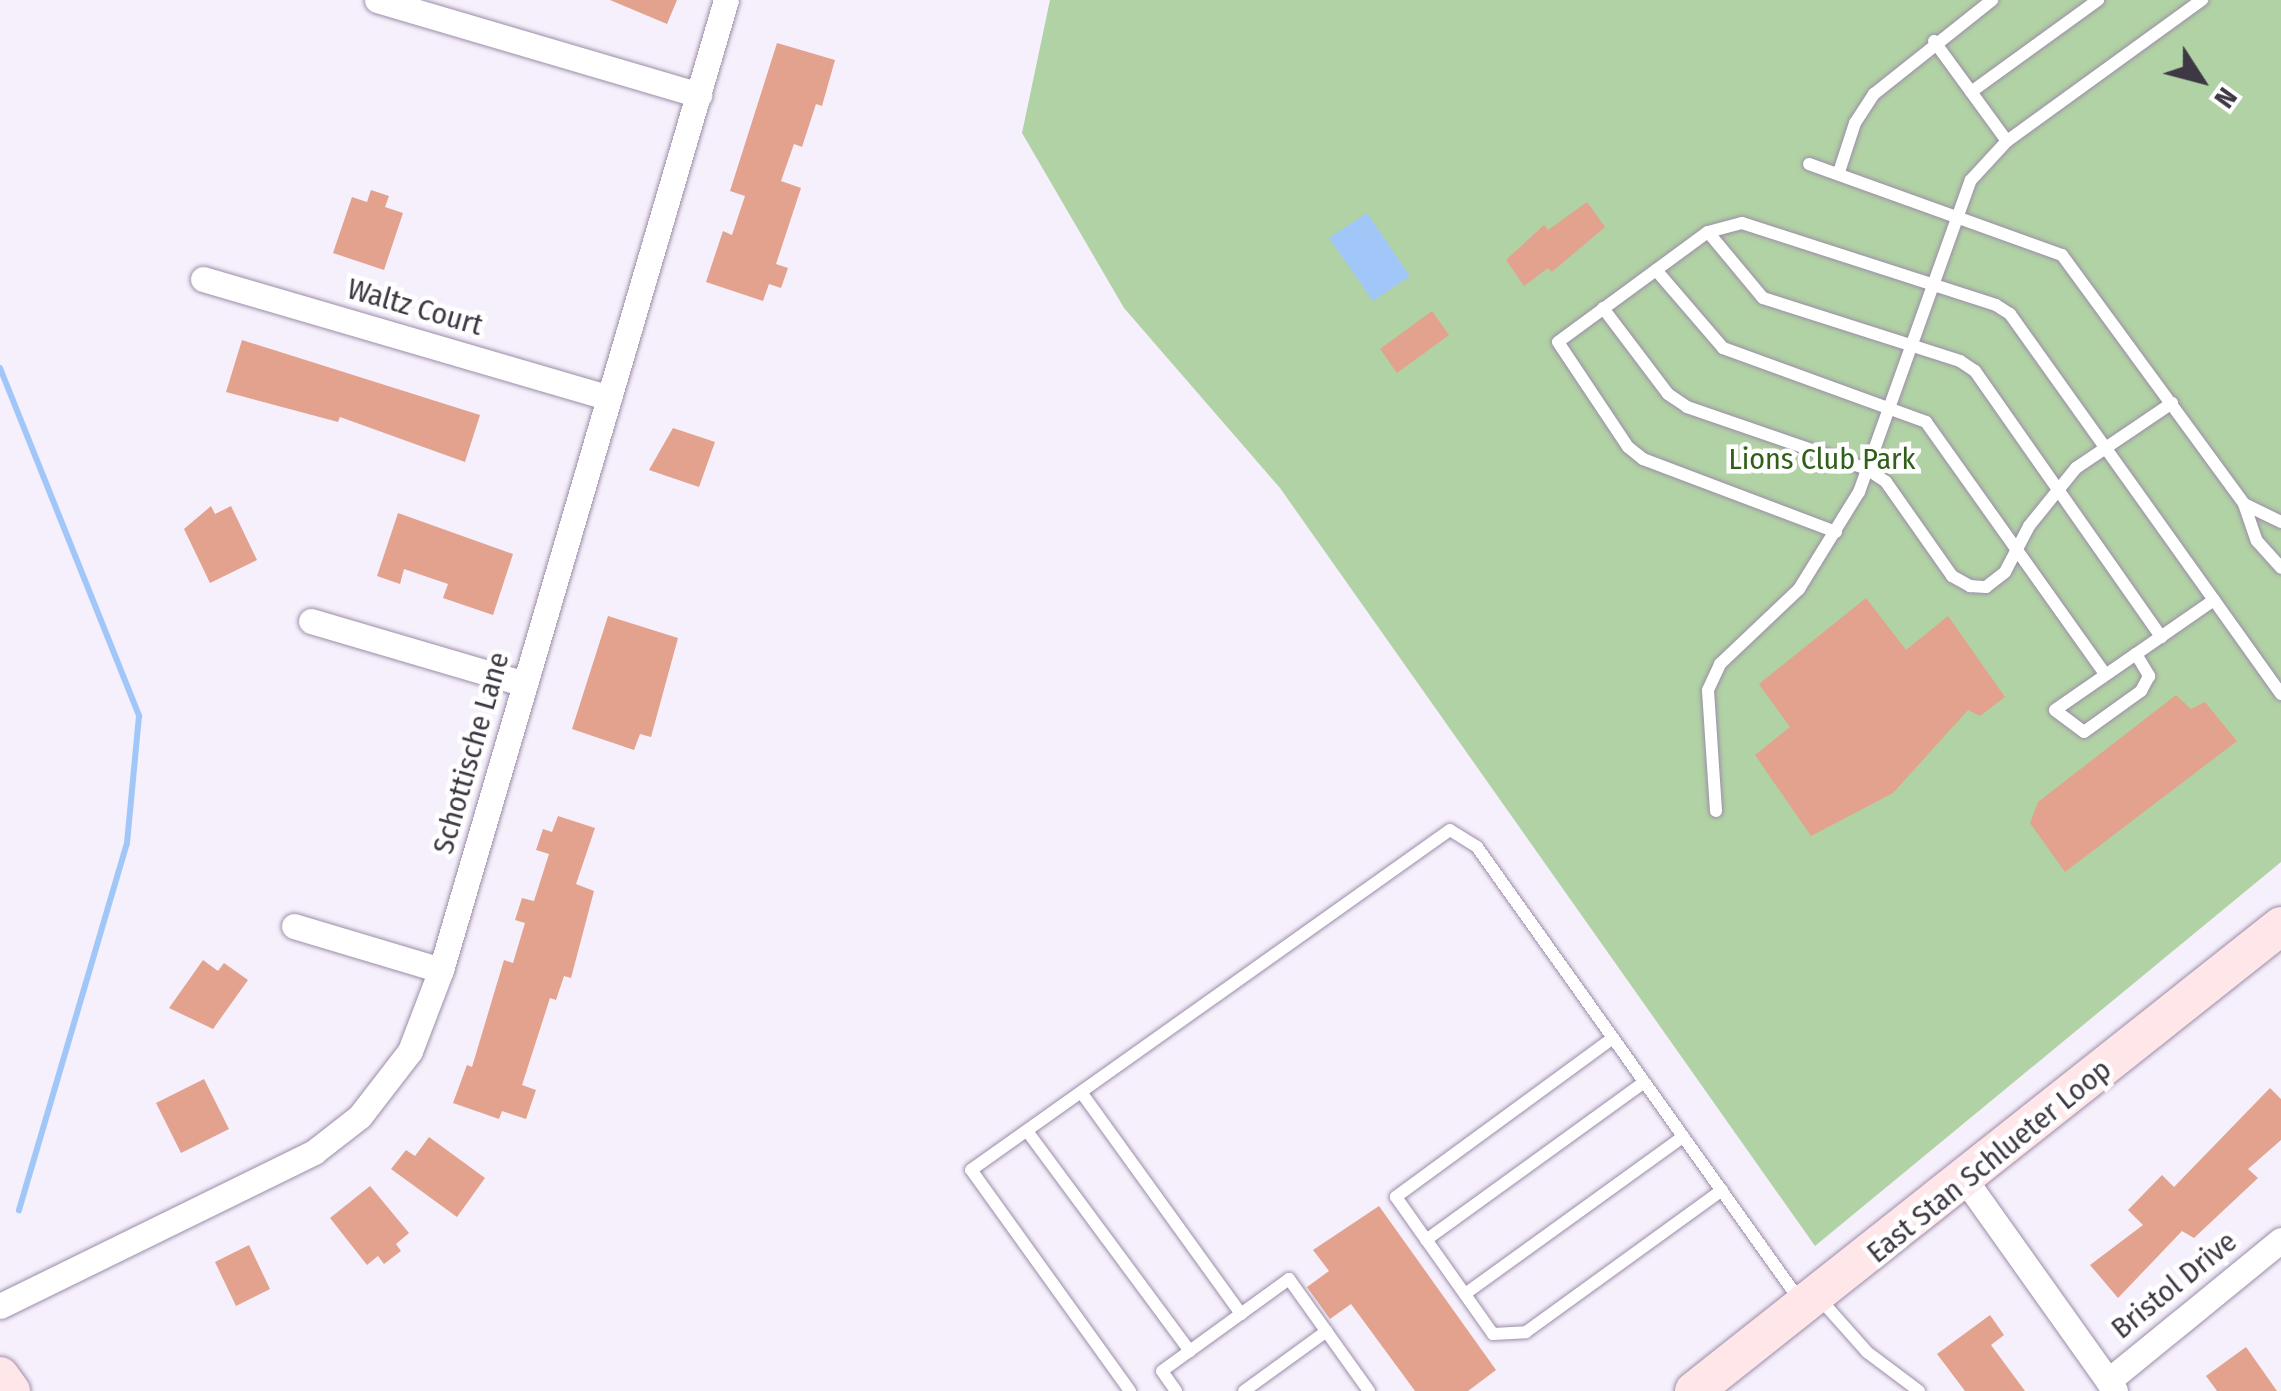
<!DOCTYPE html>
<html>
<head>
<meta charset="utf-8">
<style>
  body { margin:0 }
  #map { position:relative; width:2281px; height:1391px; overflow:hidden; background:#f6f0fc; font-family:"Fira Sans Condensed",sans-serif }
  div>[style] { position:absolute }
  .green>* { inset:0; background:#b1d2a4 }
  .water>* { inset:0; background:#a1c7f9 }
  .stream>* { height:6px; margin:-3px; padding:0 3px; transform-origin:3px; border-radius:3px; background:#a1c7f9 }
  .building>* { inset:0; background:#e2a28d }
  .roads { filter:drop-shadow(0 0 2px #9c8da8) drop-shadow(0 0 2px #9c8da8) }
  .service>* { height:12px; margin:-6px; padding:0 6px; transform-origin:6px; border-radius:6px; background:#fff }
  .minor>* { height:25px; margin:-12.5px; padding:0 12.5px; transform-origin:12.5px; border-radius:12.5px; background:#fff }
  .secondary>* { height:38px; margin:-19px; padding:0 19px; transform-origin:19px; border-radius:19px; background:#fee6e9 }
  span { translate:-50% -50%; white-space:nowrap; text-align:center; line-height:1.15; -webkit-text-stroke:9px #fff; paint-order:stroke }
  .street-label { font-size:30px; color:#3e3844 }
  .park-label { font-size:30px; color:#305f19 }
  .north { position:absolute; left:2151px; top:30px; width:100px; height:100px; -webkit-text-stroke:8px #fff; paint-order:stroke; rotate:126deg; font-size:28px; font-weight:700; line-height:40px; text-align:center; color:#3e3844 }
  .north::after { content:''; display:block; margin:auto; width:35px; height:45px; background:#3e3844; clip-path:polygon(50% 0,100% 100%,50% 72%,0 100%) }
</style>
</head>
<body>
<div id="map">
  <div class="green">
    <i style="clip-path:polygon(1050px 0,2281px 0,2281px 862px,1815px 1246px,1280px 488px,1124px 308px,1022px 133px)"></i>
  </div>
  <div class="water">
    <i style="clip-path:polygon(1367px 213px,1410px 276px,1373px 301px,1329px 238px)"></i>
  </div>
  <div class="stream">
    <i style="left:0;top:368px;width:375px;rotate:68.2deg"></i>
    <i style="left:139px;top:716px;width:128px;rotate:95.4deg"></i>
    <i style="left:127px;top:843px;width:383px;rotate:106.4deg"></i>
  </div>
  <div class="building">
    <i style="clip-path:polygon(610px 0,677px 0,667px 24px)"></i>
    <i style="clip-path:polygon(777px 43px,835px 60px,822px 106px,816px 104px,802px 147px,794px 144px,781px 181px,801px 188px,776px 264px,788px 268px,781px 288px,769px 284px,763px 301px,706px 282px,723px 231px,732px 235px,745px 196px,730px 191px)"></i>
    <i style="clip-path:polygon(371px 190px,389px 196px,385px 207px,403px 213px,384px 270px,333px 253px,352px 197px,367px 202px)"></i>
    <i style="clip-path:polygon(1587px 202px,1605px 227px,1552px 272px,1548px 268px,1524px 286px,1506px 260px,1544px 225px,1548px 230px)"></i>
    <i style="clip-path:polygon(1432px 311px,1449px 335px,1397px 373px,1380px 349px)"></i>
    <i style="clip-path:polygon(242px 340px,480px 415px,465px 462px,340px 417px,338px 422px,226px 392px)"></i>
    <i style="clip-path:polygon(673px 428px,715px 442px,699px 487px,649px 470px)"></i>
    <i style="clip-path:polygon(211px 506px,215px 514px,231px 506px,257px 560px,210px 583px,184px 529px)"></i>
    <i style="clip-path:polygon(398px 513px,513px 554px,493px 615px,443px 598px,448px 584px,404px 569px,400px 584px,377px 576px)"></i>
    <i style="clip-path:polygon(1866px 598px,1906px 650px,1948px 616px,2005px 697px,1980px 716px,1968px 710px,1893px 793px,1811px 836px,1755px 755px,1790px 727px,1759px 684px)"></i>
    <i style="clip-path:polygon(608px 616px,678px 638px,651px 737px,640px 734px,634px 750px,572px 729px)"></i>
    <i style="clip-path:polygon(2176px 695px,2191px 709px,2205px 702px,2237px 741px,2065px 872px,2030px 823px,2038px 802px)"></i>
    <i style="clip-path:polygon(558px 816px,595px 828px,576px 884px,594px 891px,571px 978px,564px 976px,556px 1000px,550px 998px,522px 1085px,536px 1090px,526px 1119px,502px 1111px,499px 1119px,453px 1103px,467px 1065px,472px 1067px,504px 960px,513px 963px,525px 923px,515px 920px,522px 898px,534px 901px,549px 854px,536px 850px,543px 829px,552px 832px)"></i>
    <i style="clip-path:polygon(203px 960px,218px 971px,224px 963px,248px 980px,213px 1029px,169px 1008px)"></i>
    <i style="clip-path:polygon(204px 1079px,229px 1129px,181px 1153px,156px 1103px)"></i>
    <i style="clip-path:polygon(2270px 1088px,2281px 1099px,2281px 1140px,2248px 1169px,2258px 1178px,2194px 1238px,2182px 1231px,2118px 1298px,2090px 1265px,2143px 1225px,2128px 1210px,2162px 1175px,2174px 1187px)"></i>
    <i style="clip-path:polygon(429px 1137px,485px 1178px,457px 1217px,391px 1169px,406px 1150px,415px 1156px)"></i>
    <i style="clip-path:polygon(370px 1186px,409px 1233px,396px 1244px,401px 1251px,384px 1264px,378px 1256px,367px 1265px,330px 1218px)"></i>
    <i style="clip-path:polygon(1379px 1206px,1496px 1370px,1468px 1391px,1415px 1391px,1351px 1304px,1330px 1319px,1307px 1287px,1329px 1271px,1313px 1250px)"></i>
    <i style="clip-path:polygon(249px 1245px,270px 1289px,236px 1306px,215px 1262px)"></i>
    <i style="clip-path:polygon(1990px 1315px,2004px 1335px,1991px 1345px,2025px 1391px,1965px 1391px,1937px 1354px)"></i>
    <i style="clip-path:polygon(2246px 1347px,2277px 1391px,2217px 1391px,2206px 1376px)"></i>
  </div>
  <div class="roads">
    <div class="service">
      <i style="left:1934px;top:41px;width:124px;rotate:53.9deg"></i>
      <i style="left:1971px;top:92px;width:157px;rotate:-35.9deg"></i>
      <i style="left:1809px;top:164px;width:269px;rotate:19.8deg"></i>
      <i style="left:2062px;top:255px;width:308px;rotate:53.8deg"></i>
      <i style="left:2244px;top:504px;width:39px;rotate:71deg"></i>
      <i style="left:2257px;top:541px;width:36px;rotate:48deg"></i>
      <i style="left:1839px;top:172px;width:52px;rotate:-71.9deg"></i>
      <i style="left:1855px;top:123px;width:35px;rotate:-57deg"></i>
      <i style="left:1874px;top:94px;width:151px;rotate:-38.5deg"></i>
      <i style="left:1708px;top:232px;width:86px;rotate:50.2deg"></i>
      <i style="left:1763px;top:298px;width:207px;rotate:17.7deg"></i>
      <i style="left:1960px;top:361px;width:18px;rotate:34deg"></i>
      <i style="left:1975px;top:371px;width:325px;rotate:55deg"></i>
      <i style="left:1656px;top:270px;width:103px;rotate:49.3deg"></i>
      <i style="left:1723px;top:348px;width:216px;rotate:20deg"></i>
      <i style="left:1926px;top:422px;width:310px;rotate:54.6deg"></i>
      <i style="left:1603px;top:308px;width:108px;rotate:52.9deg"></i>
      <i style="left:1668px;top:394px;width:23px;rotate:34deg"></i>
      <i style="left:1687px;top:407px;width:190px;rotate:19deg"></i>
      <i style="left:1867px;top:469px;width:23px;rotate:34deg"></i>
      <i style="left:1886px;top:482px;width:115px;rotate:54.9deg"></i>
      <i style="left:1952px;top:576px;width:21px;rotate:29deg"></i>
      <i style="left:1970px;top:586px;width:16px;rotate:4deg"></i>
      <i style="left:1986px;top:587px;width:24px;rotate:-38deg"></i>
      <i style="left:2005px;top:572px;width:52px;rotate:-62.4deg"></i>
      <i style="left:2029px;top:526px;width:75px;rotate:-51deg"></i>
      <i style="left:2076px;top:468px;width:116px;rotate:-34.1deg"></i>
      <i style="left:2244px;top:504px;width:41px;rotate:25.9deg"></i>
      <i style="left:1836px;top:532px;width:206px;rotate:-159.3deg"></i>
      <i style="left:1643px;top:459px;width:19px;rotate:-141deg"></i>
      <i style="left:1628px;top:447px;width:126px;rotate:-123.7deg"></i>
      <i style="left:1558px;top:342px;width:186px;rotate:-36.3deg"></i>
      <i style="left:1708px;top:232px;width:35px;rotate:-15deg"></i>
      <i style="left:1742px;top:223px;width:267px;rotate:17.9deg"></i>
      <i style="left:1996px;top:305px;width:17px;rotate:33deg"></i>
      <i style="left:2010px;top:314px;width:467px;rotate:54.5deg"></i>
      <i style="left:2136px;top:654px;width:26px;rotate:59deg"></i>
      <i style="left:2149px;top:676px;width:17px;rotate:118deg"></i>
      <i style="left:2141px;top:691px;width:70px;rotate:144.3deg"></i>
      <i style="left:2084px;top:732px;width:36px;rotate:-143deg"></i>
      <i style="left:2055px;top:710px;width:98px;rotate:-34.7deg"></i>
      <i style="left:2136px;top:654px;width:95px;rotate:-34.7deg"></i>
      <i style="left:1716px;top:811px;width:121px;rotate:-93.8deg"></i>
      <i style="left:1708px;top:690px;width:29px;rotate:-65deg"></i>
      <i style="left:1720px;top:664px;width:109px;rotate:-43.5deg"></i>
      <i style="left:1799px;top:589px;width:114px;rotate:-58.3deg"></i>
      <i style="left:1859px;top:492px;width:331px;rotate:-70.3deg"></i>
      <i style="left:1971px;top:180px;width:53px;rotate:-47.3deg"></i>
      <i style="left:2007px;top:141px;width:241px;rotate:-35.9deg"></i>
      <i style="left:1613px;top:1038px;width:269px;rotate:143.8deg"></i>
      <i style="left:1396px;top:1197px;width:168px;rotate:54.7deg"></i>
      <i style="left:1493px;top:1334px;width:33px;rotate:-3deg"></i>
      <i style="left:1526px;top:1332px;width:242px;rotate:-35.9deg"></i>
      <i style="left:1081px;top:1092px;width:274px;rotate:54.2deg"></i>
      <i style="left:1027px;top:1131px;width:274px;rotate:53.5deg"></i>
      <i style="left:1426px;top:1240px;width:269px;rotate:-35.9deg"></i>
      <i style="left:1465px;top:1294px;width:269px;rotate:-35.8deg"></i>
      <i style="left:1820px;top:1299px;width:71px;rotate:48.4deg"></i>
      <i style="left:1867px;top:1352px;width:65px;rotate:36.9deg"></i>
      <i style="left:1130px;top:1391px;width:272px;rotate:-125.7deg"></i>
      <i style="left:971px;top:1170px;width:587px;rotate:-35.37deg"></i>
      <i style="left:1450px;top:830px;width:32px;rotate:32deg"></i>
      <i style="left:1477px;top:847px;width:559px;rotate:54.55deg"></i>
      <i style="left:1176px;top:1391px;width:24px;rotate:-125deg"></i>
      <i style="left:1162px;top:1371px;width:157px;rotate:-35.9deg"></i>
      <i style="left:1289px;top:1279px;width:138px;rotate:54.5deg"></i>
      <i style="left:1244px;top:1391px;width:102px;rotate:-35.9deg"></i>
    </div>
    <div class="minor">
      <i style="left:377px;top:0;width:336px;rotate:16.4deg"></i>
      <i style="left:203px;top:279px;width:423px;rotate:16.3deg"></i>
      <i style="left:311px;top:621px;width:223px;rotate:16.4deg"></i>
      <i style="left:294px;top:926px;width:153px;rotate:16.7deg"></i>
      <i style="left:1966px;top:1181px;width:257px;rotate:54.6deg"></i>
      <i style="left:0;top:1306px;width:350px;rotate:-26.1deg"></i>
      <i style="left:314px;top:1152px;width:58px;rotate:-38deg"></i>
      <i style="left:360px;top:1116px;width:82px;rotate:-52.4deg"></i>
      <i style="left:410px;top:1051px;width:87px;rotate:-69.1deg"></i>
      <i style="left:441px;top:970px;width:1011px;rotate:-73.63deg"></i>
      <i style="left:2108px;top:1381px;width:223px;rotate:-39.2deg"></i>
    </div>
    <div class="secondary">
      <i style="left:0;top:1376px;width:19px;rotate:54deg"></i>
      <i style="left:1694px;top:1391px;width:749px;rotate:-38.38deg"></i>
    </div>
  </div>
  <div class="street-label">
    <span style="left:415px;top:307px;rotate:16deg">Waltz Court</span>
    <span style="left:471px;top:753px;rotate:-74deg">Schottische Lane</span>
    <span style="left:1989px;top:1161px;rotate:-39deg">East Stan Schlueter Loop</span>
    <span style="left:2174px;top:1285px;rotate:-39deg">Bristol Drive</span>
  </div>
  <div class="park-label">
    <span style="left:1822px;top:459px">Lions Club Park</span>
  </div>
  <div class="north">N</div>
</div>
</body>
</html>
